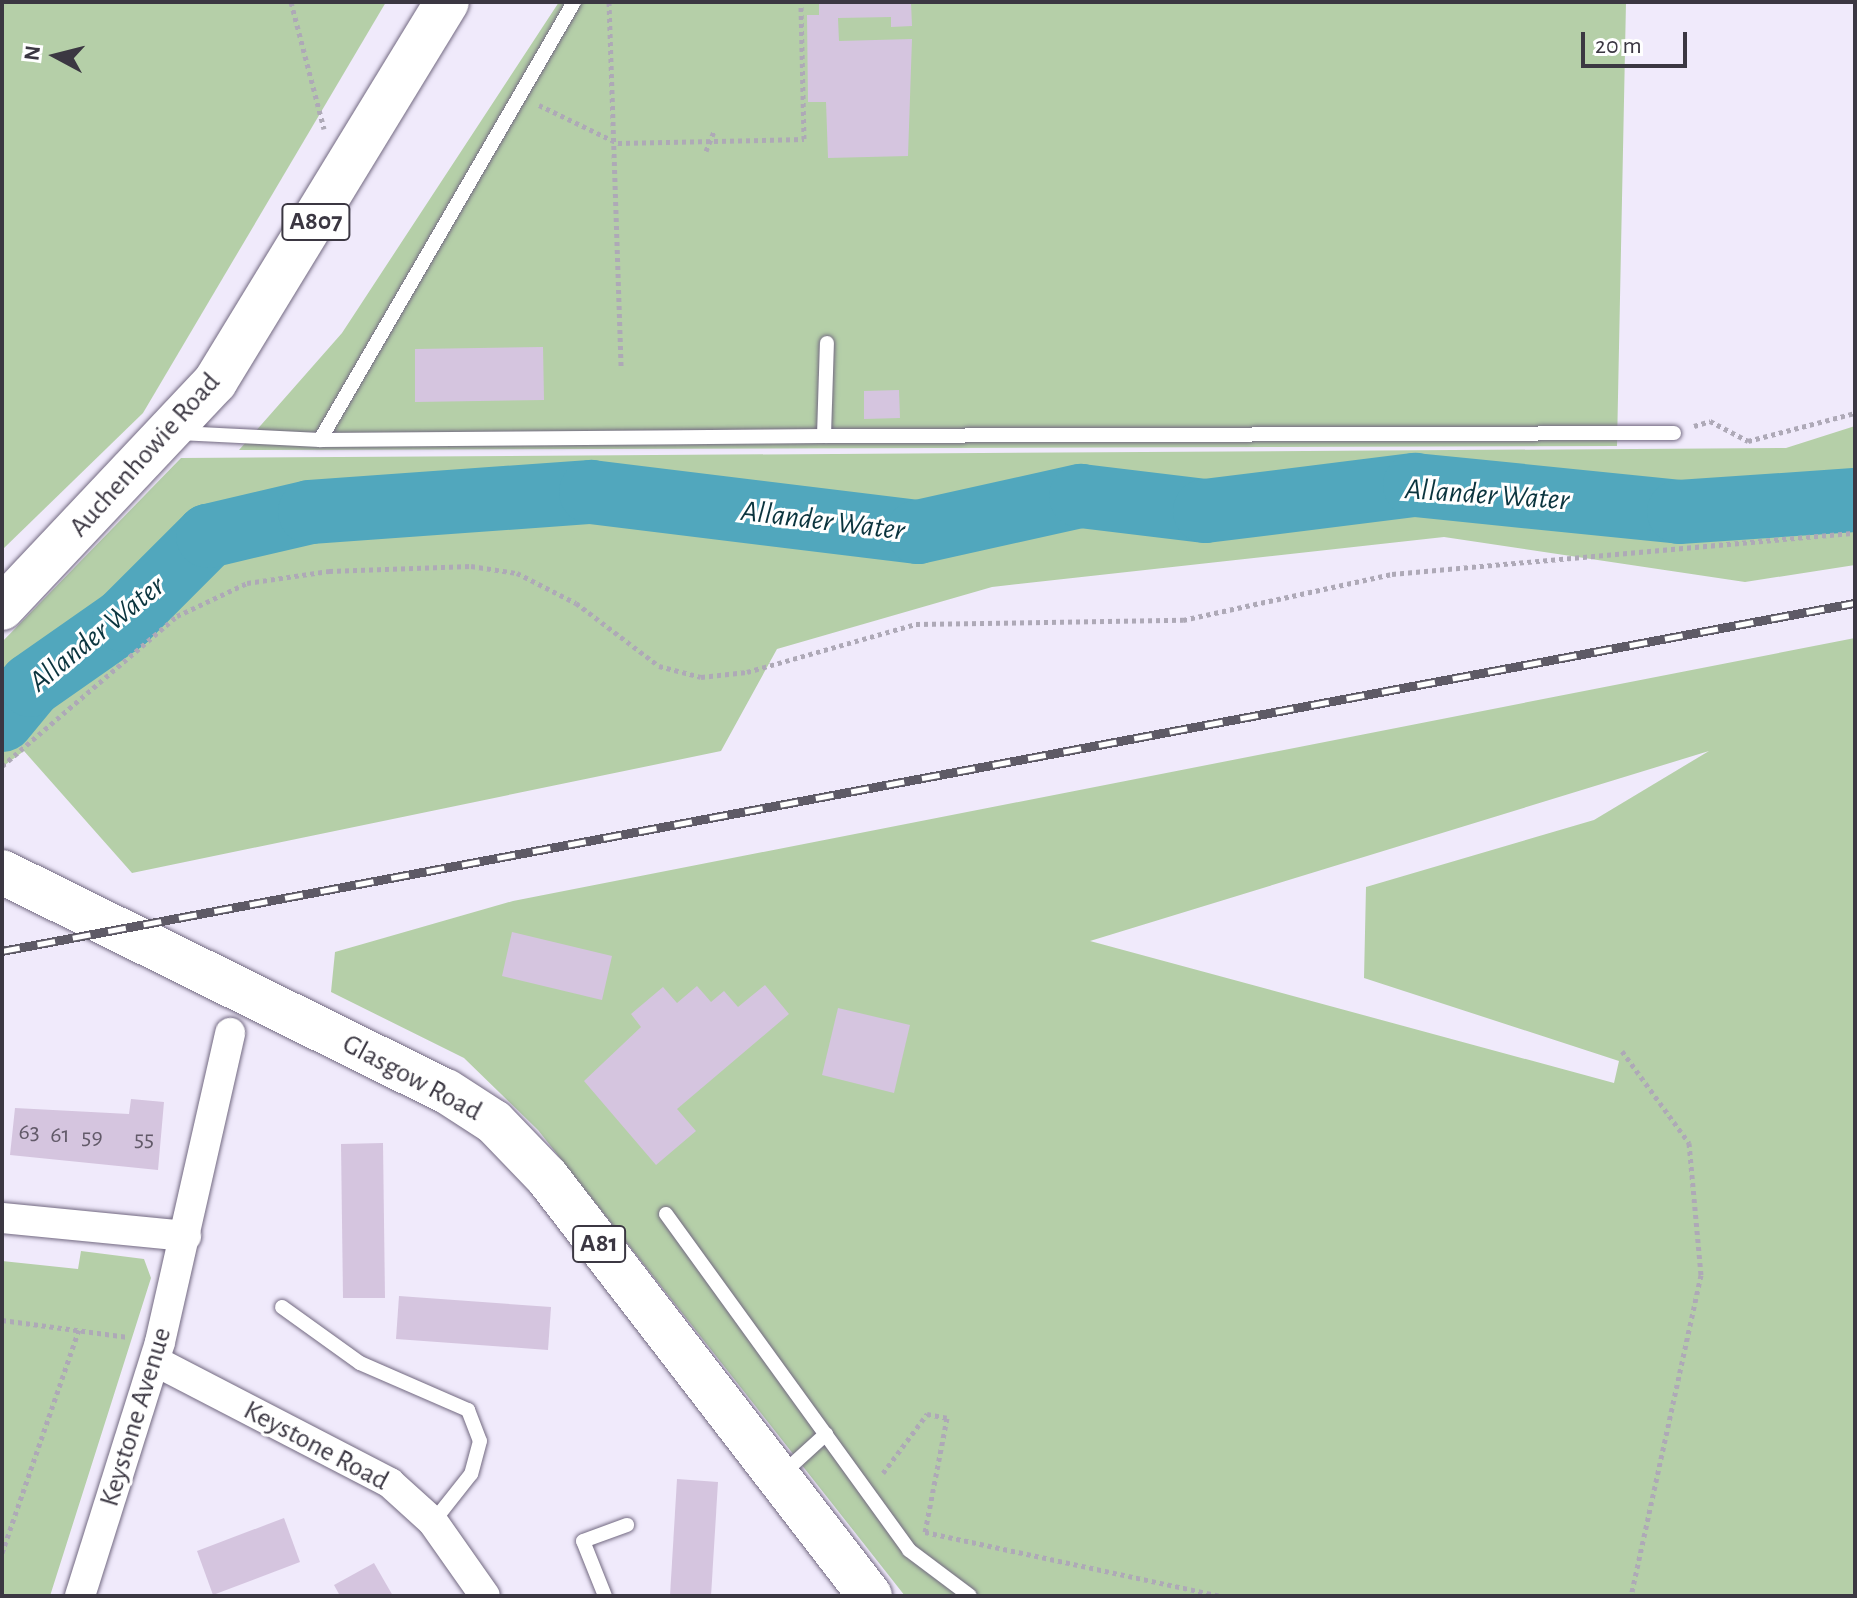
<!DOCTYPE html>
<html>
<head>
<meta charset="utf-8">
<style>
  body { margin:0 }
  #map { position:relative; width:1857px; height:1598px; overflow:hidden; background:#f0eafb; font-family:"Alegreya Sans",sans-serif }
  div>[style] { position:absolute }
  .green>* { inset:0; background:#b5cfa8 }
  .river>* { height:64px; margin:-32px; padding:0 32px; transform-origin:32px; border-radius:32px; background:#51a7bd }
  .building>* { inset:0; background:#d5c5df }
  .path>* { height:5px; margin-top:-2.5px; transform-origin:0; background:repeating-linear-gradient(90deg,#aea9b7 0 4px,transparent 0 8px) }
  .roads { filter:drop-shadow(0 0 2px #726981) drop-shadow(0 0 2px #726981) }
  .service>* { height:14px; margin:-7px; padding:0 7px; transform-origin:7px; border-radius:7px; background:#fff }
  .minor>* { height:30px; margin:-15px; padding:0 15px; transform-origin:15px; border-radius:15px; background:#fff }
  .primary>* { height:44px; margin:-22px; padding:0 22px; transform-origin:22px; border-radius:22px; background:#fff }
  .rail>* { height:9px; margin-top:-4.5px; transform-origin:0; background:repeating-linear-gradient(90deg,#fff 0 18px,#5e5a66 0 36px); box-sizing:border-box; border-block:2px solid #5e5a66 }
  span { translate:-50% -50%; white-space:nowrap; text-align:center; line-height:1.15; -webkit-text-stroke:6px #fff; paint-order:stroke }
  .number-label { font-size:24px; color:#625a69 }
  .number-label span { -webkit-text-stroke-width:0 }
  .shield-label span { padding:2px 6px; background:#fff; border:2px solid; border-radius:6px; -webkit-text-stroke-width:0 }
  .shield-label { font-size:26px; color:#3b3742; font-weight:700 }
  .street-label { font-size:28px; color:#3b3742 }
  .water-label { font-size:30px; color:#0b343e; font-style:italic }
  .frame { position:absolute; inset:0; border:4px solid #3b3742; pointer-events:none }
  .north { position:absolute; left:16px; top:16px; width:80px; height:80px; -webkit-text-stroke:6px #fff; paint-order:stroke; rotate:277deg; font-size:22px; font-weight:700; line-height:32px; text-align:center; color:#3b3742 }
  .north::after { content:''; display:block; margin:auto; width:28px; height:36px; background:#3b3742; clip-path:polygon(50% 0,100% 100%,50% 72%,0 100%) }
  .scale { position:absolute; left:1581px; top:32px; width:106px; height:36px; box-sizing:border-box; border:4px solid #3b3742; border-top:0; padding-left:10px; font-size:24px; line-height:28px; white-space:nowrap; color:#3b3742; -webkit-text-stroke:6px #fff; paint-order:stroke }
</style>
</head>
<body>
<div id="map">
  <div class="green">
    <i style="clip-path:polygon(2px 2px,386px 2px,143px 413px,2px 550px)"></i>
    <i style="clip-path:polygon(559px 2px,1626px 2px,1617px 446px,239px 450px,342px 333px)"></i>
    <i style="clip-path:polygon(1855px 426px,1855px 565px,1745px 582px,1444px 537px,992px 587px,777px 649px,721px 751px,132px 873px,24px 751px,2px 767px,2px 642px,181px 458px,1786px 448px)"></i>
    <i style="clip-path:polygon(evenodd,1855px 638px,1855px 1596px,905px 1596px,538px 1130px,464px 1058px,331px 992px,335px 952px,513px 901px,1855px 638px,1709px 751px,1594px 820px,1366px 887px,1364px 978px,1619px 1061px,1614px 1083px,1090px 941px,1709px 751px)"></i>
    <i style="clip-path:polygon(81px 1251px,144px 1259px,151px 1278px,50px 1596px,2px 1596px,2px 1261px,78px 1269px)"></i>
  </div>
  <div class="river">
    <i style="left:2px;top:720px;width:45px;rotate:-50.4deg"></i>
    <i style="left:31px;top:685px;width:113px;rotate:-35deg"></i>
    <i style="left:124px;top:620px;width:119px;rotate:-45deg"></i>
    <i style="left:208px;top:536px;width:105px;rotate:-13.2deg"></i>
    <i style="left:310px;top:512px;width:282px;rotate:-4.1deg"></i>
    <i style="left:591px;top:492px;width:329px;rotate:7deg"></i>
    <i style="left:918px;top:532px;width:167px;rotate:-12.5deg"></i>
    <i style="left:1081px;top:496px;width:125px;rotate:6.9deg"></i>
    <i style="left:1205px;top:511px;width:212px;rotate:-7.1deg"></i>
    <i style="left:1415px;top:485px;width:265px;rotate:5.8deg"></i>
    <i style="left:1679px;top:512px;width:176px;rotate:-3.9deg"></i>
  </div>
  <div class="building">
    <i style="clip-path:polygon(819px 2px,911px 2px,912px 26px,891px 27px,891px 17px,838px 18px,839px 41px,912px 39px,908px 156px,828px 158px,826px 102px,808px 102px,807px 15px,819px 15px)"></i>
    <i style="clip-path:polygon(543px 347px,544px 400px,415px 402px,415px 349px)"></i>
    <i style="clip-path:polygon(899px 390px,900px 418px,864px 419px,864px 391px)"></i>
    <i style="clip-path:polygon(512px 932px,612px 956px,602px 1000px,502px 976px)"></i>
    <i style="clip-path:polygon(765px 985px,789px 1014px,677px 1109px,696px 1131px,656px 1165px,584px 1081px,641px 1027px,631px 1014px,663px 987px,677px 1003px,697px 986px,711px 1002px,724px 991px,738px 1007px)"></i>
    <i style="clip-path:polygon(838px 1008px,910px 1025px,894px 1093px,822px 1075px)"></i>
    <i style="clip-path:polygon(131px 1099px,164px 1102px,158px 1170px,10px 1155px,15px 1108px,129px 1114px)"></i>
    <i style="clip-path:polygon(383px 1143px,385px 1298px,343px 1298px,341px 1144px)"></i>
    <i style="clip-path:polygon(399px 1296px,551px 1307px,548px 1350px,396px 1339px)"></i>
    <i style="clip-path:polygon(677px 1479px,718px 1482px,711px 1596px,670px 1596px)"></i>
    <i style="clip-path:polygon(284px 1518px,300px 1562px,213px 1595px,197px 1551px)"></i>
    <i style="clip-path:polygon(374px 1563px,393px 1596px,340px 1596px,334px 1585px)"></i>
  </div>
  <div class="path">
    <i style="left:291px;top:2px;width:131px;rotate:75.4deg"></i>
    <i style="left:609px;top:2px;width:365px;rotate:88.1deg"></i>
    <i style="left:539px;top:105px;width:88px;rotate:25.7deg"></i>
    <i style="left:618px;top:143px;width:186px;rotate:-1.2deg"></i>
    <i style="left:804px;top:139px;width:137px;rotate:-91.3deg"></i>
    <i style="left:706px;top:151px;width:22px;rotate:-68deg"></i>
    <i style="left:1694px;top:426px;width:17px;rotate:-17deg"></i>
    <i style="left:1710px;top:421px;width:43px;rotate:27.8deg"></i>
    <i style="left:1748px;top:441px;width:111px;rotate:-14.7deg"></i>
    <i style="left:2px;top:766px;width:230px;rotate:-40.6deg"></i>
    <i style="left:177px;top:616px;width:77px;rotate:-25.2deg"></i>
    <i style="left:247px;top:583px;width:83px;rotate:-8.3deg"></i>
    <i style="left:329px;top:571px;width:142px;rotate:-2deg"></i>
    <i style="left:471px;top:566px;width:47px;rotate:8.7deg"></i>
    <i style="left:517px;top:573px;width:66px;rotate:27deg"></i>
    <i style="left:576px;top:603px;width:104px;rotate:37.2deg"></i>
    <i style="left:659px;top:666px;width:43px;rotate:14.7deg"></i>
    <i style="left:701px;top:677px;width:46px;rotate:-6.2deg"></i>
    <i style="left:747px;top:672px;width:176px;rotate:-15.9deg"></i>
    <i style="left:916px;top:624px;width:267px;rotate:-0.9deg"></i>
    <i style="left:1183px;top:620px;width:214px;rotate:-12.4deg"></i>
    <i style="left:1392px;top:574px;width:465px;rotate:-5.1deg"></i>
    <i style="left:1622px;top:1051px;width:114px;rotate:53.9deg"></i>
    <i style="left:1689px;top:1143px;width:133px;rotate:84.8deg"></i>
    <i style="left:1701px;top:1275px;width:329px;rotate:102.3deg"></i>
    <i style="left:2px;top:1320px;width:127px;rotate:7.7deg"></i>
    <i style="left:883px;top:1473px;width:74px;rotate:-53.3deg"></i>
    <i style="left:927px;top:1414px;width:20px;rotate:11deg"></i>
    <i style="left:947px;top:1418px;width:116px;rotate:100.9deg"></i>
    <i style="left:925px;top:1532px;width:302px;rotate:12.2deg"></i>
    <i style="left:2px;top:1553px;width:236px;rotate:-71deg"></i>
  </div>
  <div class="roads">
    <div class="service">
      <i style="left:179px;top:433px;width:141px;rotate:2.8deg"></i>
      <i style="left:320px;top:440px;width:504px;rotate:-0.45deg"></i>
      <i style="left:824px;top:436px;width:93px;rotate:-88.2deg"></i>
      <i style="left:824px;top:436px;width:850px;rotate:-0.2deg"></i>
      <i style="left:320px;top:440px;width:506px;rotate:-59.89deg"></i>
      <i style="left:666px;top:1214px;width:415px;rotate:54.1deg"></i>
      <i style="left:909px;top:1550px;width:76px;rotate:37deg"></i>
      <i style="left:282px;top:1307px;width:96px;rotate:35.7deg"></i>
      <i style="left:360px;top:1363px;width:118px;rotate:23.5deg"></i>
      <i style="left:468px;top:1410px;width:33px;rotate:69deg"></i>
      <i style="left:480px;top:1441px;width:34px;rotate:105deg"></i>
      <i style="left:471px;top:1474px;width:61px;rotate:128.4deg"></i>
      <i style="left:781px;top:1475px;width:61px;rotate:-42.3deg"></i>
      <i style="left:605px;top:1596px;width:59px;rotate:-111.8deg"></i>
      <i style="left:583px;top:1541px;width:47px;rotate:-20deg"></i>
    </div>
    <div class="minor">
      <i style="left:2px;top:1218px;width:185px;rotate:5.6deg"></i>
      <i style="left:155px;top:1361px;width:265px;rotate:27.4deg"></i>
      <i style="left:390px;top:1483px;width:58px;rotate:42.2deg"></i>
      <i style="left:433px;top:1522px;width:90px;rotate:54.9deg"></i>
      <i style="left:80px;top:1596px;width:266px;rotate:-72.5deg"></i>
      <i style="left:160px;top:1342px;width:317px;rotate:-77.2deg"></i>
    </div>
    <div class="primary">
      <i style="left:2px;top:608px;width:311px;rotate:-46.7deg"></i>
      <i style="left:215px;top:382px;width:445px;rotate:-58.6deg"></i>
      <i style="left:2px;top:872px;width:495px;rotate:26.3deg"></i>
      <i style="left:446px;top:1091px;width:57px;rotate:32.9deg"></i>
      <i style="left:494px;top:1122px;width:76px;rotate:46.1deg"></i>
      <i style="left:547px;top:1177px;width:529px;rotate:52.37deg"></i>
    </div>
  </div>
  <div class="rail">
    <i style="left:2px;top:951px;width:1885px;rotate:-10.64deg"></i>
  </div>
  <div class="number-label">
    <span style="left:29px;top:1133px">63</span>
    <span style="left:60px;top:1136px">61</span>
    <span style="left:92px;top:1138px">59</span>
    <span style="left:144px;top:1140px">55</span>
  </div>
  <div class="shield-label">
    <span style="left:316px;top:222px">A807</span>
    <span style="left:599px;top:1244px">A81</span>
  </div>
  <div class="street-label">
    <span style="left:145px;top:455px;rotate:-48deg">Auchenhowie Road</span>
    <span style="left:412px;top:1078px;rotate:28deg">Glasgow Road</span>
    <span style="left:136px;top:1417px;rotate:-73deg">Keystone Avenue</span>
    <span style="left:316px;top:1446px;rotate:28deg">Keystone Road</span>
  </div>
  <div class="water-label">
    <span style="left:1487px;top:495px;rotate:4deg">Allander Water</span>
    <span style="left:823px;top:521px;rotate:7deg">Allander Water</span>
    <span style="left:97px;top:634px;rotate:-39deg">Allander Water</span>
  </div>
  <div class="frame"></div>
  <div class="north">N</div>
  <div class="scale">20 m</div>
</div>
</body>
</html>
